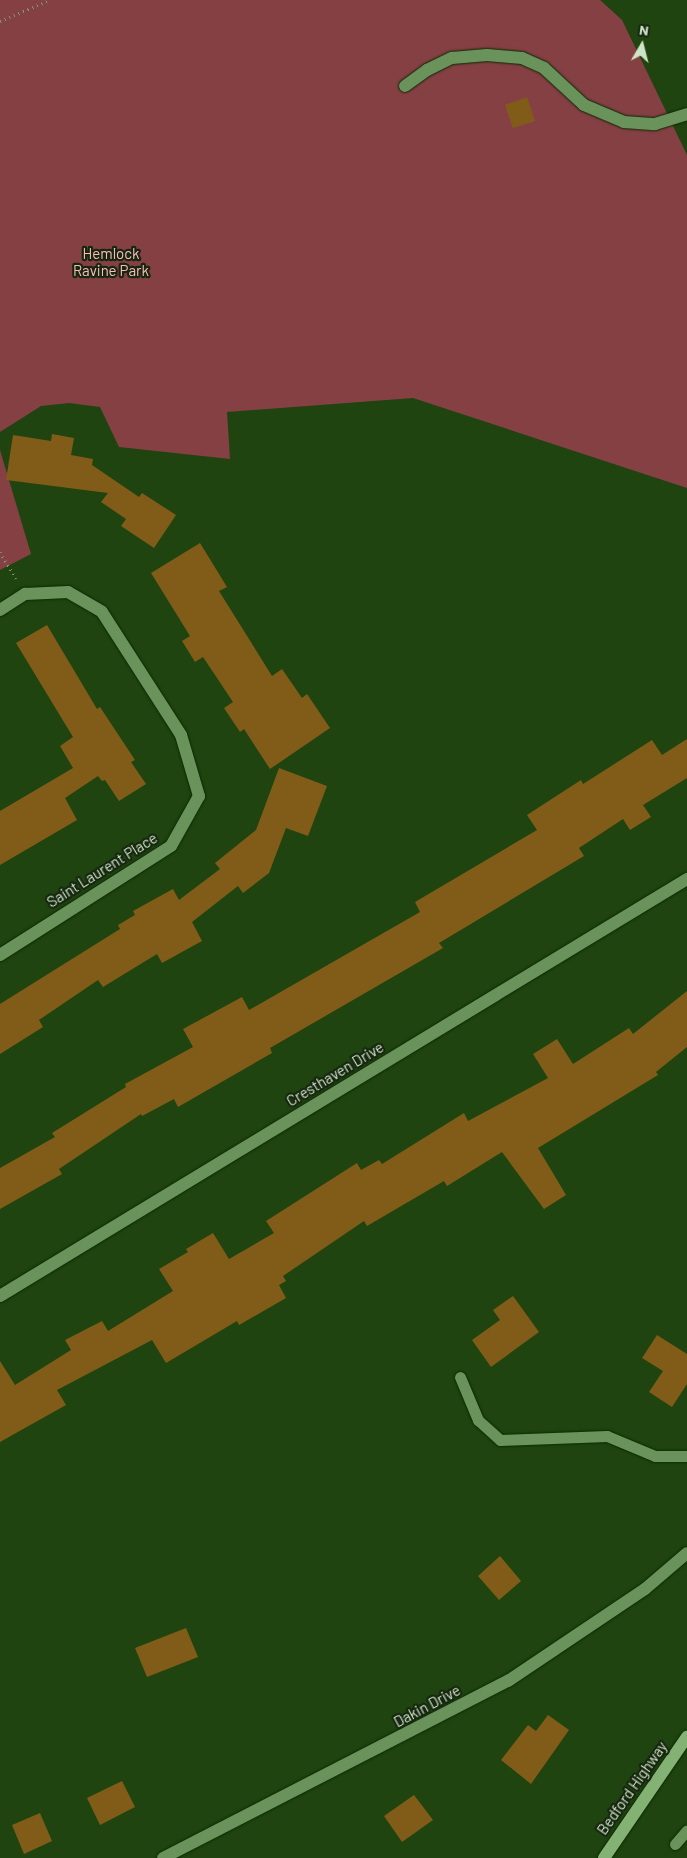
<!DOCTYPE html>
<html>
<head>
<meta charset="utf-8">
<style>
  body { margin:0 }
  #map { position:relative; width:687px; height:1858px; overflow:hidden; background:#1f440f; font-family:Barlow,sans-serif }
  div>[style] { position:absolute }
  .green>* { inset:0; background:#854044 }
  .building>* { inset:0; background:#815c19 }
  .path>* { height:3px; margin-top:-1.5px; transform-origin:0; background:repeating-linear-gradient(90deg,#7c9971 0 1px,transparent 0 5px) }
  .roads { filter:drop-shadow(0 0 1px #0c2902) drop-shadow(0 0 1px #0c2902) }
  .lane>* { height:11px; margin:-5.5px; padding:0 5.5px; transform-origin:5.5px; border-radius:5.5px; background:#6a935c }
  .street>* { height:12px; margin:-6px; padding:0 6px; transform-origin:6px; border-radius:6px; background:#6a935c }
  .primary>* { height:12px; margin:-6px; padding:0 6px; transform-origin:6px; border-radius:6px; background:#84b275 }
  span { translate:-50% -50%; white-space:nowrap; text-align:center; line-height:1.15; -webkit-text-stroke:4.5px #162610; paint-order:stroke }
  .park-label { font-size:15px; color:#fcbcbc }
  .street-label { font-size:15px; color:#cfe5c7 }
  .north { position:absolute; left:617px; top:20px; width:50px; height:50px; -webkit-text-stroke:4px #162610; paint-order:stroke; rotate:8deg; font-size:14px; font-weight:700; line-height:20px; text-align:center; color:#cfe5c7 }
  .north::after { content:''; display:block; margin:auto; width:18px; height:22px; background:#cfe5c7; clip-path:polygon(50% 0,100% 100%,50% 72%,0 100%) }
</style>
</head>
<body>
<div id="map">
  <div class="green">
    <i style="clip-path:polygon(0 0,600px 0,622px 20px,687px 155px,687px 488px,413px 398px,227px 412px,230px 459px,119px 447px,100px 407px,69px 403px,41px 406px,0 432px)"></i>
    <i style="clip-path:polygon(0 450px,31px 554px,0 570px)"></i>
  </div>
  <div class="building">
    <i style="clip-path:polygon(527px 97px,535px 121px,513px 128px,505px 105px)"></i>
    <i style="clip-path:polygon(52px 434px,74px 438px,71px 455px,93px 459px,92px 465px,139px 497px,142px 493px,176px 515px,154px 548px,121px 526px,126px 519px,101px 502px,108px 493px,6px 480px,13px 435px,51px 441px)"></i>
    <i style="clip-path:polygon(200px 543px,227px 587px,219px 591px,272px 676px,282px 669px,302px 698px,307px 694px,330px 728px,270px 769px,244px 729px,240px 732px,224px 708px,233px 702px,203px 657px,195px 662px,182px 641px,190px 636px,151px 573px)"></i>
    <i style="clip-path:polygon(47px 625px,97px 709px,100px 707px,135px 760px,131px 762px,146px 784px,119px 801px,105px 780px,102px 781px,98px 776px,65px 798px,77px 820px,0 865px,0 811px,73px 768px,60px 746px,73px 737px,16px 643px)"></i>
    <i style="clip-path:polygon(687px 739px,687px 778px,643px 805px,651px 817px,630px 830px,623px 819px,579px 848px,584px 856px,439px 943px,443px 948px,270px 1048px,272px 1053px,178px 1107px,174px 1099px,142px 1116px,141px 1114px,59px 1169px,62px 1174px,0 1209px,0 1168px,55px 1137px,52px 1133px,126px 1087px,125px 1084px,193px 1047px,183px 1029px,242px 997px,249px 1010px,420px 912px,415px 902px,537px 830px,527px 815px,581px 780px,583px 784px,652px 740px,662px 755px)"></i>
    <i style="clip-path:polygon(279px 768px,327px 786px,308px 836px,286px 828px,269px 873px,243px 893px,238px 886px,192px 922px,202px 941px,162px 963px,157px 954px,103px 987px,98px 980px,39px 1020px,43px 1027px,0 1054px,0 1004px,120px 929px,118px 925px,135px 915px,133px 911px,173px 889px,179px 900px,220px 869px,215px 863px,256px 830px)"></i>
    <i style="clip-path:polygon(687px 991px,687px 1047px,656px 1072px,658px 1075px,538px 1148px,566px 1195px,544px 1209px,502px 1152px,447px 1186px,444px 1181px,367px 1226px,364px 1221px,283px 1276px,286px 1281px,279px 1285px,286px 1298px,239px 1325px,237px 1321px,166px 1363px,152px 1340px,57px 1390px,66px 1405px,0 1442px,0 1361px,15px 1385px,71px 1350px,65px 1340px,102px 1321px,108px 1331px,173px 1291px,159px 1269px,188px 1252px,186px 1249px,213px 1233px,229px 1259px,274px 1233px,266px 1221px,357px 1163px,361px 1170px,379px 1160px,382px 1164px,464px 1113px,468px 1121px,548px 1078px,533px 1054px,557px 1039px,573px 1064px,629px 1028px,633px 1034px)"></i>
    <i style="clip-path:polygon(513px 1296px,539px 1332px,491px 1367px,472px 1340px,500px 1320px,493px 1310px)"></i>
    <i style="clip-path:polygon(657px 1335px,687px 1354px,687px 1384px,672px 1407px,649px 1392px,663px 1371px,642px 1358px)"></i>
    <i style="clip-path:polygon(500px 1556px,521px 1581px,499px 1600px,478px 1576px)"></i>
    <i style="clip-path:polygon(186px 1628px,198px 1657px,147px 1677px,135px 1648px)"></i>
    <i style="clip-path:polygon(548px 1715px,569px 1730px,531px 1784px,501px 1760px,528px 1725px,536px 1731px)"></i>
    <i style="clip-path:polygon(122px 1781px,135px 1807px,100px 1825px,87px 1798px)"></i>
    <i style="clip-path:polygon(414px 1795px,433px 1820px,402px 1842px,384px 1816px)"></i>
    <i style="clip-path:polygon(40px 1813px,52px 1841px,24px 1854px,12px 1825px)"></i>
  </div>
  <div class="path">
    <i style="left:0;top:21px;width:54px;rotate:-22.8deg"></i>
    <i style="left:0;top:552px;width:31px;rotate:59deg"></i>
  </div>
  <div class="roads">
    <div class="lane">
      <i style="left:460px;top:1377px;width:47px;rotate:67.3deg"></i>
      <i style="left:478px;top:1420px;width:30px;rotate:42deg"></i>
      <i style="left:500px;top:1440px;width:107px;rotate:-2.1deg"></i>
      <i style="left:607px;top:1436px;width:52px;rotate:22.6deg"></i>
      <i style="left:655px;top:1456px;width:32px"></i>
      <i style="left:675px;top:1844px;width:18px;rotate:-49deg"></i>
    </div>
    <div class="street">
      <i style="left:405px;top:86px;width:27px;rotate:-36deg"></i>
      <i style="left:427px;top:70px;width:28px;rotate:-26deg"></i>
      <i style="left:452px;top:58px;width:35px;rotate:-5deg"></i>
      <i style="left:487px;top:55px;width:35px;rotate:5deg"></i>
      <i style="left:522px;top:58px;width:24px;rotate:24deg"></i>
      <i style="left:544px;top:68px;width:54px;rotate:42.8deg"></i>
      <i style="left:584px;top:105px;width:43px;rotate:23deg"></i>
      <i style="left:624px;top:122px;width:31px;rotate:4deg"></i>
      <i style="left:655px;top:124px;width:34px;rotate:-17deg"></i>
      <i style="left:0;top:610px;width:30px;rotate:-33deg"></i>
      <i style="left:25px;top:594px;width:43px;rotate:-2.7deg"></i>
      <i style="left:68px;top:592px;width:39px;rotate:30deg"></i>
      <i style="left:102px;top:612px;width:146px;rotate:57.3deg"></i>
      <i style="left:181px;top:735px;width:64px;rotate:73.6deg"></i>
      <i style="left:199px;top:796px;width:57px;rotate:119.2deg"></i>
      <i style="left:171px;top:846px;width:203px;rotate:147.5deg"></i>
      <i style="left:0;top:1296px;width:804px;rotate:-31.26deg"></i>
      <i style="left:163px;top:1858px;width:388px;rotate:-27.2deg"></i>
      <i style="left:508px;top:1681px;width:165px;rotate:-33.9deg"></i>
      <i style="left:645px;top:1589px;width:55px;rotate:-40.6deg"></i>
    </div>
    <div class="primary">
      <i style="left:604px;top:1858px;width:147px;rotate:-55.6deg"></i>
    </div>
  </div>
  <div class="park-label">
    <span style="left:111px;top:262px">Hemlock<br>Ravine Park</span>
  </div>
  <div class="street-label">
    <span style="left:102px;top:870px;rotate:-32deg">Saint Laurent Place</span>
    <span style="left:335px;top:1074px;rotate:-31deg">Cresthaven Drive</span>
    <span style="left:427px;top:1706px;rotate:-28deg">Dakin Drive</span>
    <span style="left:632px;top:1788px;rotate:-55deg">Bedford Highway</span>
  </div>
  <div class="north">N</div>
</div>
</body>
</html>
